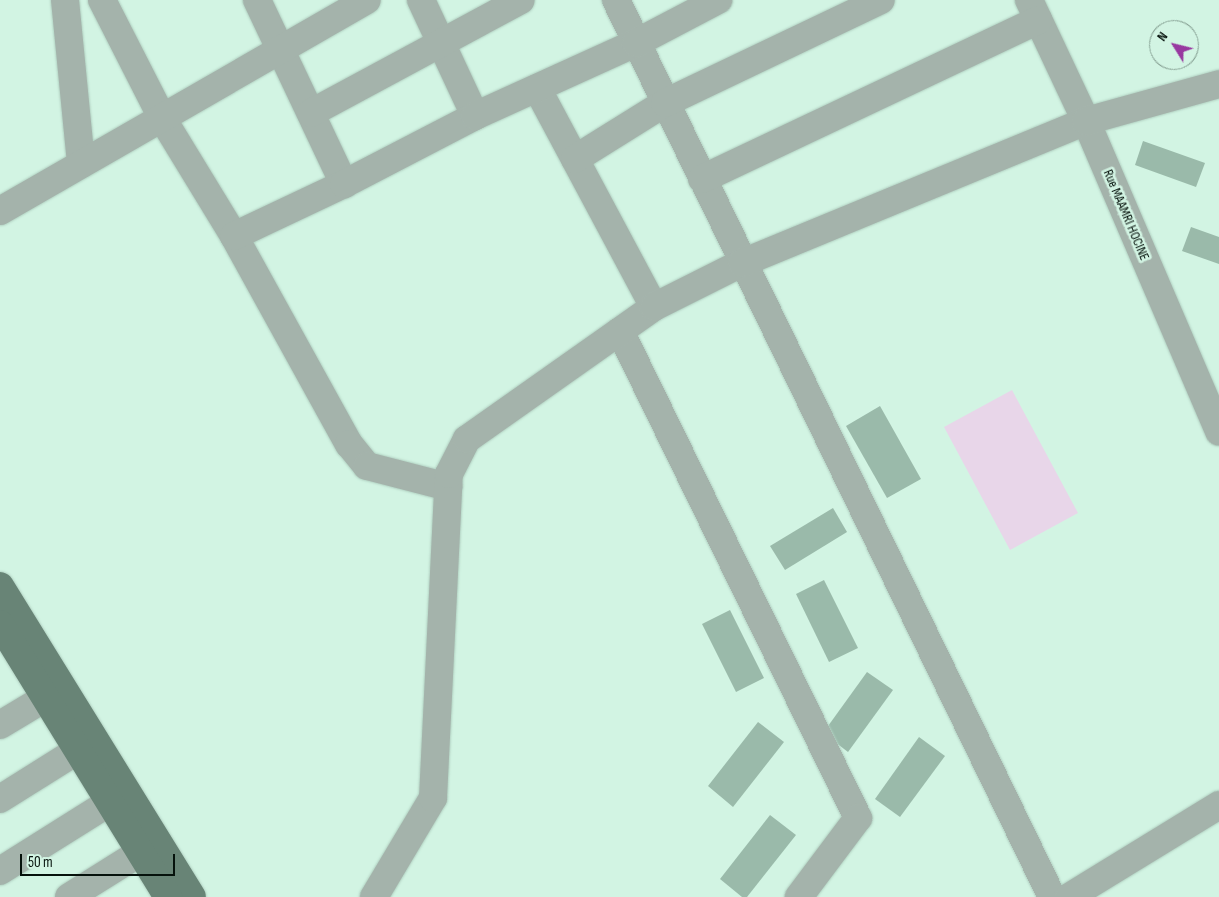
<!DOCTYPE html>
<html>
<head>
<meta charset="utf-8">
<style>
  body { margin:0 }
  #map { position:relative; width:1219px; height:897px; overflow:hidden; background:#d2f4e3; font-family:"Sofia Sans Condensed",sans-serif }
  div>[style] { position:absolute }
  .green>* { inset:0; background:#e8d6e9 }
  .building>* { inset:0; background:#9abaaa }
  .roads { filter:drop-shadow(0 0 1px #b1d0c1) drop-shadow(0 0 1px #b1d0c1) }
  .minor>* { height:28px; margin:-14px; padding:0 14px; transform-origin:14px; border-radius:14px; background:#a4b3ab }
  .major>* { height:28px; margin:-14px; padding:0 14px; transform-origin:14px; border-radius:14px; background:#688476 }
  span { translate:-50% -50%; white-space:nowrap; text-align:center; line-height:1.15; -webkit-text-stroke:5px #d2f4e3; paint-order:stroke }
  .street-label { font-size:14px; color:#06120c }
  .north { position:absolute; left:1149px; top:20px; width:50px; height:50px; box-sizing:border-box; background:#d2f4e3; border:1px solid #809a8d; border-radius:50%; rotate:306deg; font-size:14px; font-weight:700; line-height:20px; text-align:center; color:#06120c }
  .north::after { content:''; display:block; margin:auto; width:18px; height:22px; background:#9838a0; clip-path:polygon(50% 0,100% 100%,50% 72%,0 100%) }
  .scale { position:absolute; left:20px; top:854px; width:155px; height:22px; box-sizing:border-box; border:2px solid #06120c; border-top:0; padding-left:6px; font-size:15px; line-height:18px; white-space:nowrap; color:#06120c; -webkit-text-stroke:4px #d2f4e3; paint-order:stroke }
</style>
</head>
<body>
<div id="map">
  <div class="green">
    <i style="clip-path:polygon(1012px 390px,1078px 513px,1010px 550px,944px 427px)"></i>
  </div>
  <div class="building">
    <i style="clip-path:polygon(1143px 141px,1205px 163px,1196px 187px,1135px 165px)"></i>
    <i style="clip-path:polygon(1191px 227px,1219px 237px,1219px 264px,1182px 251px)"></i>
    <i style="clip-path:polygon(880px 406px,921px 479px,887px 498px,846px 426px)"></i>
    <i style="clip-path:polygon(833px 508px,847px 532px,785px 570px,770px 546px)"></i>
    <i style="clip-path:polygon(824px 580px,858px 648px,829px 662px,796px 594px)"></i>
    <i style="clip-path:polygon(730px 610px,764px 678px,736px 692px,702px 624px)"></i>
    <i style="clip-path:polygon(867px 672px,893px 690px,848px 752px,823px 733px)"></i>
    <i style="clip-path:polygon(758px 722px,784px 742px,733px 807px,708px 786px)"></i>
    <i style="clip-path:polygon(919px 737px,945px 756px,900px 817px,875px 799px)"></i>
    <i style="clip-path:polygon(770px 815px,796px 835px,747px 897px,742px 897px,720px 879px)"></i>
  </div>
  <div class="roads">
    <div class="minor">
      <i style="left:65px;top:0;width:165px;rotate:84.4deg"></i>
      <i style="left:102px;top:0;width:132px;rotate:63deg"></i>
      <i style="left:162px;top:118px;width:138px;rotate:58.6deg"></i>
      <i style="left:234px;top:236px;width:238px;rotate:61.1deg"></i>
      <i style="left:349px;top:444px;width:28px;rotate:51deg"></i>
      <i style="left:367px;top:466px;width:84px;rotate:14.5deg"></i>
      <i style="left:257px;top:0;width:204px;rotate:64.7deg"></i>
      <i style="left:421px;top:0;width:128px;rotate:65deg"></i>
      <i style="left:616px;top:0;width:997px;rotate:64.08deg"></i>
      <i style="left:1029px;top:0;width:134px;rotate:64.8deg"></i>
      <i style="left:1086px;top:121px;width:338px;rotate:66.8deg"></i>
      <i style="left:537px;top:88px;width:248px;rotate:61.9deg"></i>
      <i style="left:311px;top:113px;width:238px;rotate:-28.3deg"></i>
      <i style="left:575px;top:159px;width:106px;rotate:-31.9deg"></i>
      <i style="left:665px;top:103px;width:239px;rotate:-25.5deg"></i>
      <i style="left:702px;top:179px;width:372px;rotate:-25.3deg"></i>
      <i style="left:0;top:211px;width:423px;rotate:-29.9deg"></i>
      <i style="left:234px;top:236px;width:122px;rotate:-25.3deg"></i>
      <i style="left:344px;top:184px;width:148px;rotate:-27.4deg"></i>
      <i style="left:475px;top:116px;width:177px;rotate:-24.4deg"></i>
      <i style="left:636px;top:43px;width:93px;rotate:-27.7deg"></i>
      <i style="left:620px;top:331px;width:542px;rotate:63.95deg"></i>
      <i style="left:858px;top:818px;width:99px;rotate:126.8deg"></i>
      <i style="left:0;top:725px;width:52px;rotate:-31deg"></i>
      <i style="left:0;top:799px;width:92px;rotate:-32.1deg"></i>
      <i style="left:0;top:871px;width:130px;rotate:-32.1deg"></i>
      <i style="left:69px;top:897px;width:85px;rotate:-32deg"></i>
      <i style="left:374px;top:897px;width:115px;rotate:-59.2deg"></i>
      <i style="left:433px;top:798px;width:324px;rotate:-87.2deg"></i>
      <i style="left:449px;top:474px;width:39px;rotate:-63deg"></i>
      <i style="left:467px;top:439px;width:229px;rotate:-35.2deg"></i>
      <i style="left:654px;top:307px;width:98px;rotate:-26.6deg"></i>
      <i style="left:742px;top:263px;width:372px;rotate:-22.4deg"></i>
      <i style="left:1086px;top:121px;width:138px;rotate:-15.5deg"></i>
      <i style="left:1069px;top:897px;width:176px;rotate:-31.5deg"></i>
    </div>
    <div class="major">
      <i style="left:0;top:586px;width:365px;rotate:58.3deg"></i>
      <i style="left:0;top:624px;width:321px;rotate:58.4deg"></i>
    </div>
  </div>
  <div class="street-label">
    <span style="left:1126px;top:215px;rotate:67deg">Rue MAAMRI HOCINE</span>
  </div>
  <div class="north">N</div>
  <div class="scale">50 m</div>
</div>
</body>
</html>
